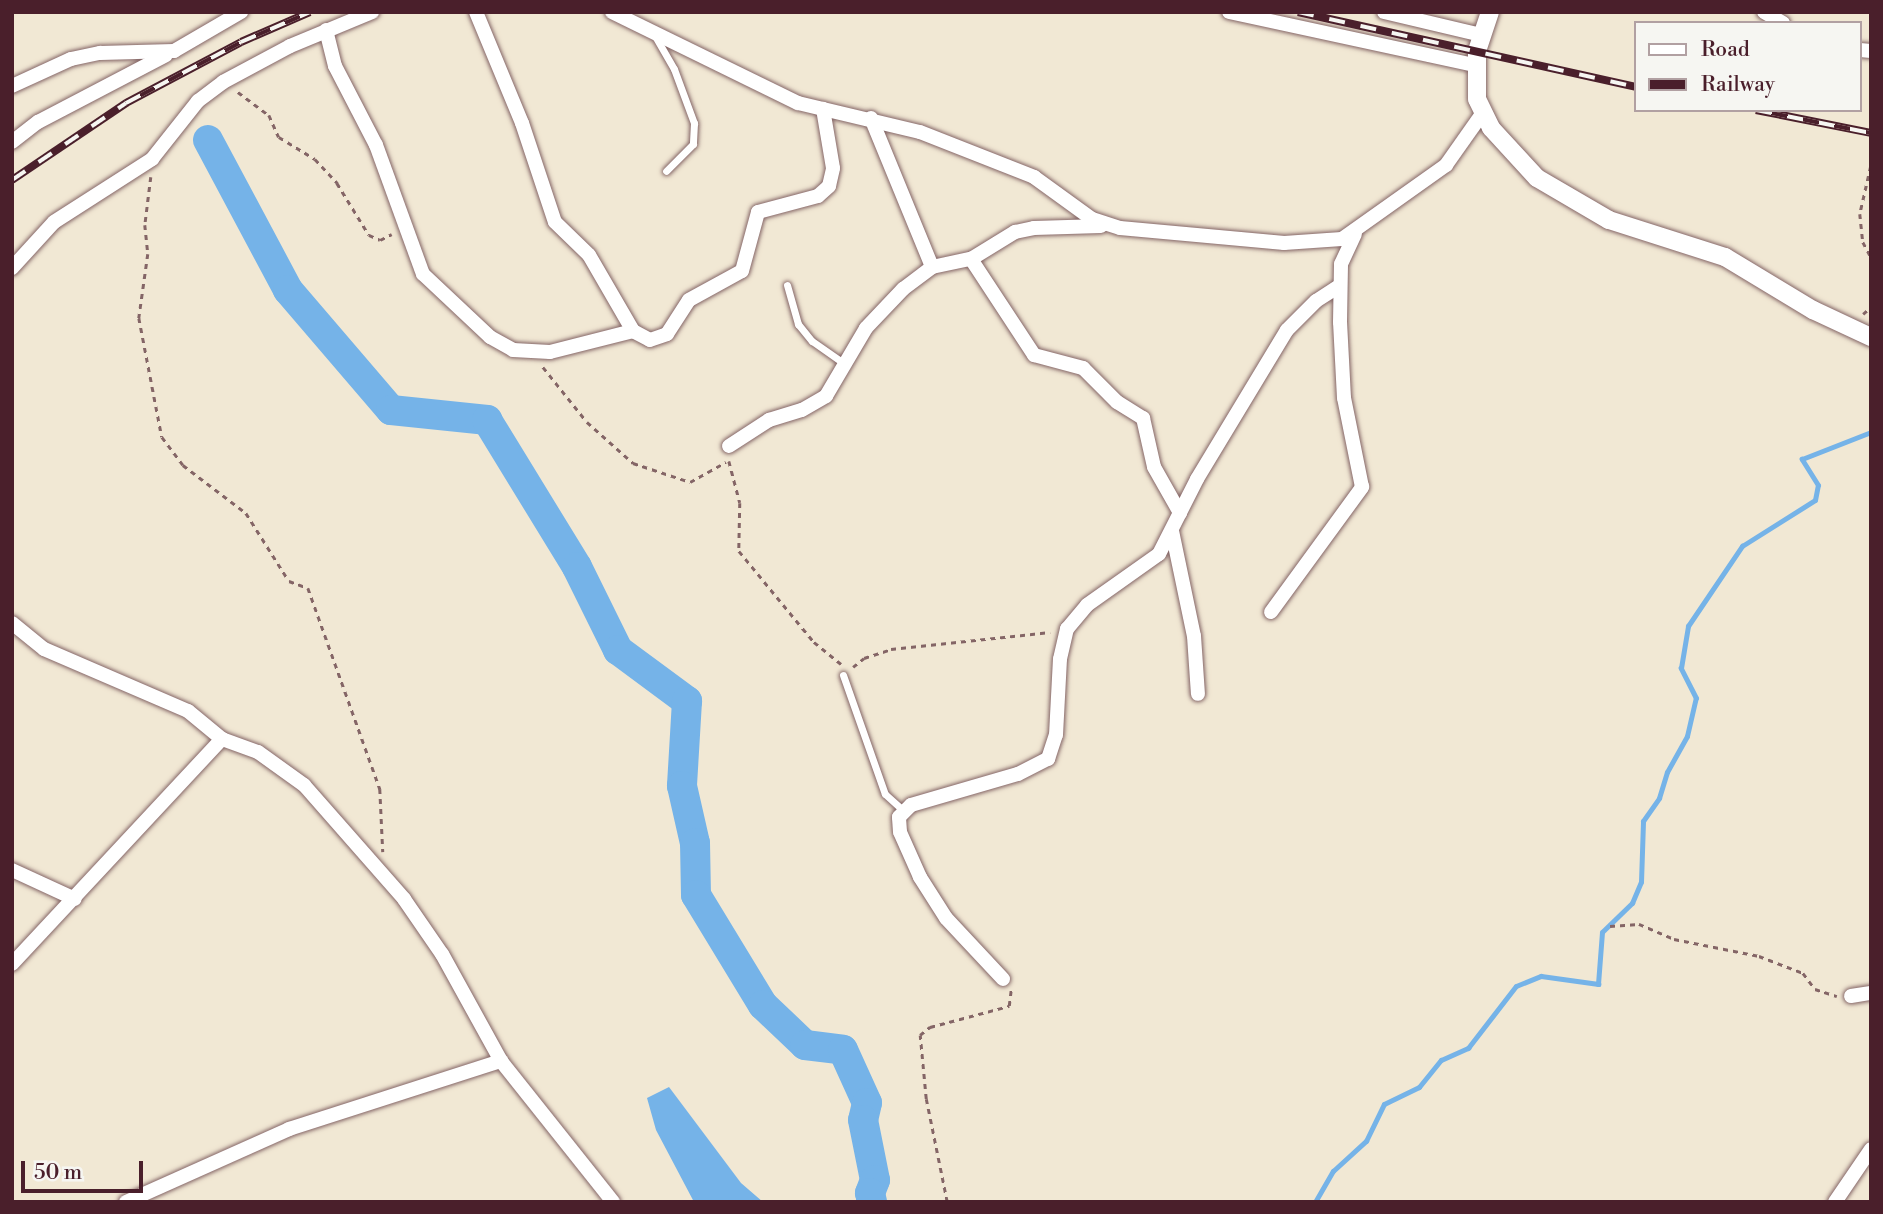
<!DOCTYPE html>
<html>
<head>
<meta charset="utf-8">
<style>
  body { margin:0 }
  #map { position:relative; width:1883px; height:1214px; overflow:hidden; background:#f1e8d4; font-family:"Libre Bodoni",serif }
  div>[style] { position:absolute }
  .water>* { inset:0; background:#75b3e8 }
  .stream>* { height:5px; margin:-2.5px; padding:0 2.5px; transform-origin:2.5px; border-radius:2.5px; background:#75b3e8 }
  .river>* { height:30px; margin:-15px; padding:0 15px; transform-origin:15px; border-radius:15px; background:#75b3e8 }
  .path>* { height:2.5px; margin-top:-1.25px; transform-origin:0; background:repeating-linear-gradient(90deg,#846566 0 5px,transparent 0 10px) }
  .roads { filter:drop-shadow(0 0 2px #846566) drop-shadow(0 0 2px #846566) }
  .service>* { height:7px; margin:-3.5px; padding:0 3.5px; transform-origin:3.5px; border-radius:3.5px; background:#fff }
  .minor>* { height:14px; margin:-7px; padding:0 7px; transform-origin:7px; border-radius:7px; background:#fff }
  .tertiary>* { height:18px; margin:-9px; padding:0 9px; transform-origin:9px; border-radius:9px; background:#fff }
  .rail>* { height:8px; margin-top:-4px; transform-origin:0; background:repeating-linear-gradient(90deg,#f6f6f2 0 16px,#4a1f2b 0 32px); box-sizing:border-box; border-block:2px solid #4a1f2b }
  span { translate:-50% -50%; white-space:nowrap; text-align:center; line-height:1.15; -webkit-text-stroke:7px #f6f6f2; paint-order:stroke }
  .frame { position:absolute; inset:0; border:14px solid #4a1f2b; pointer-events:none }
  .legend { position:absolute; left:1634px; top:21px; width:228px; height:91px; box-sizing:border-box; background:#f6f6f2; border:2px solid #b1a0a2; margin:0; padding:9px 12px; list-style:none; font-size:21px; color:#4a1f2b }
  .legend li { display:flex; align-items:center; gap:14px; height:35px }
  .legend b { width:35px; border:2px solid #b1a0a2 }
  .scale { position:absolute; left:21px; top:1161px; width:122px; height:32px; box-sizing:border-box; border:4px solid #4a1f2b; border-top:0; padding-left:9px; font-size:21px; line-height:24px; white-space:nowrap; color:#4a1f2b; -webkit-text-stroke:5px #f6f6f2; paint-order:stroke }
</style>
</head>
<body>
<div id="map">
  <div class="water">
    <i style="clip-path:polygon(669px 1087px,741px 1183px,763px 1202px,694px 1202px,656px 1130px,647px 1098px)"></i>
  </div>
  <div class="stream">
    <i style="left:1315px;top:1202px;width:36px;rotate:-60deg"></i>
    <i style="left:1333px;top:1171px;width:45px;rotate:-42.3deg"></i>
    <i style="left:1366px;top:1141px;width:41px;rotate:-64.1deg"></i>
    <i style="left:1384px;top:1104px;width:39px;rotate:-26deg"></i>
    <i style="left:1419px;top:1087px;width:35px;rotate:-51deg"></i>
    <i style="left:1441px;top:1060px;width:30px;rotate:-24deg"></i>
    <i style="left:1468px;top:1048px;width:78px;rotate:-52.3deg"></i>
    <i style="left:1516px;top:986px;width:27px;rotate:-22deg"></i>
    <i style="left:1541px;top:976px;width:58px;rotate:8deg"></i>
    <i style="left:1598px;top:984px;width:52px;rotate:-85.6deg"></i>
    <i style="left:1602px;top:932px;width:42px;rotate:-44deg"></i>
    <i style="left:1632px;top:903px;width:23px;rotate:-67deg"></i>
    <i style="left:1641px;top:882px;width:61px;rotate:-88.1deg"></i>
    <i style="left:1643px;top:821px;width:28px;rotate:-55deg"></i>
    <i style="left:1659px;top:798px;width:27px;rotate:-73deg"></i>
    <i style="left:1667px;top:772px;width:41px;rotate:-60.9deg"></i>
    <i style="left:1687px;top:736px;width:39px;rotate:-77deg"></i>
    <i style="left:1696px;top:698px;width:34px;rotate:-117deg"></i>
    <i style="left:1681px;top:668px;width:43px;rotate:-80.5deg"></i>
    <i style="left:1688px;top:626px;width:97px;rotate:-56deg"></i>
    <i style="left:1742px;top:546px;width:86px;rotate:-32.2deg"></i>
    <i style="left:1815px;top:500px;width:15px;rotate:-79deg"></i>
    <i style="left:1818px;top:485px;width:31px;rotate:-122deg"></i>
    <i style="left:1802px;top:459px;width:74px;rotate:-21.4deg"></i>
  </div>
  <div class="river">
    <i style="left:208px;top:140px;width:170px;rotate:61.9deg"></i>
    <i style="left:288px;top:290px;width:158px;rotate:49.4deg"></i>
    <i style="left:391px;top:410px;width:97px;rotate:5.9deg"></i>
    <i style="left:487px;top:420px;width:172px;rotate:58.5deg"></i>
    <i style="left:577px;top:567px;width:93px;rotate:63.7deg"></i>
    <i style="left:618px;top:650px;width:86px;rotate:36.5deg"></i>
    <i style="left:687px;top:701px;width:85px;rotate:93.4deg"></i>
    <i style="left:682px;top:786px;width:58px;rotate:77.2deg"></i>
    <i style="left:695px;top:843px;width:52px;rotate:88.9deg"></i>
    <i style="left:696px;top:895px;width:129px;rotate:58.7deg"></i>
    <i style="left:763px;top:1005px;width:58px;rotate:43.6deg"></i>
    <i style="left:805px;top:1045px;width:38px;rotate:7deg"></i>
    <i style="left:843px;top:1050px;width:58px;rotate:65.6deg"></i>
    <i style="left:867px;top:1103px;width:17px;rotate:103deg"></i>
    <i style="left:863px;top:1120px;width:61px;rotate:78.7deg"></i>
    <i style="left:875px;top:1180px;width:14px;rotate:111deg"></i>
    <i style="left:870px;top:1193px;width:9px;rotate:77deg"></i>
  </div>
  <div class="path">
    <i style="left:238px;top:92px;width:39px;rotate:37deg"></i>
    <i style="left:269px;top:115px;width:24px;rotate:66deg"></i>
    <i style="left:279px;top:137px;width:42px;rotate:31.4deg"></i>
    <i style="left:315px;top:159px;width:33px;rotate:47deg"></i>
    <i style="left:337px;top:183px;width:61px;rotate:58.4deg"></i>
    <i style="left:369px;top:235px;width:12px;rotate:24deg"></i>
    <i style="left:380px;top:240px;width:13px;rotate:-27deg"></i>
    <i style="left:1871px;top:166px;width:49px;rotate:102.9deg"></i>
    <i style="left:1860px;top:214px;width:28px;rotate:84deg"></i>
    <i style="left:1863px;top:242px;width:17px;rotate:62deg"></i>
    <i style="left:151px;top:177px;width:48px;rotate:97.1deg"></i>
    <i style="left:145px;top:225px;width:29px;rotate:84deg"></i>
    <i style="left:148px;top:254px;width:65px;rotate:98deg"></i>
    <i style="left:139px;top:318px;width:121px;rotate:79.1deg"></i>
    <i style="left:162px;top:437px;width:35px;rotate:53deg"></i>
    <i style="left:183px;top:465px;width:79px;rotate:37.3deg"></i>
    <i style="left:246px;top:513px;width:80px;rotate:57.7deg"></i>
    <i style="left:289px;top:581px;width:20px;rotate:20deg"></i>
    <i style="left:308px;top:588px;width:214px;rotate:70.3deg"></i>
    <i style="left:380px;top:789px;width:63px;rotate:87.3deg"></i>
    <i style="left:1863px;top:314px;width:11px;rotate:-41deg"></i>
    <i style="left:543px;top:367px;width:70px;rotate:51.3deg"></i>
    <i style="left:587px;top:422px;width:62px;rotate:41.7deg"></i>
    <i style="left:633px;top:463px;width:60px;rotate:18.4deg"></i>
    <i style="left:690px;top:482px;width:41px;rotate:-29.1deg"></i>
    <i style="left:729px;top:461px;width:43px;rotate:75.3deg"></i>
    <i style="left:740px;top:503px;width:48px;rotate:91.2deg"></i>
    <i style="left:739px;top:551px;width:118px;rotate:50.5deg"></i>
    <i style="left:814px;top:642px;width:35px;rotate:39deg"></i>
    <i style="left:853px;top:667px;width:14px;rotate:-39deg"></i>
    <i style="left:864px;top:658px;width:28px;rotate:-18deg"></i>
    <i style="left:891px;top:649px;width:160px;rotate:-6.1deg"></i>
    <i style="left:1610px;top:926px;width:29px;rotate:-4deg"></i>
    <i style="left:1639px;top:924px;width:38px;rotate:23deg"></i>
    <i style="left:1674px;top:939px;width:87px;rotate:11.3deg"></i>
    <i style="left:1759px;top:956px;width:47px;rotate:21.1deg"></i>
    <i style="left:1803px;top:973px;width:20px;rotate:53deg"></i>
    <i style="left:1815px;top:989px;width:23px;rotate:18deg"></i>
    <i style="left:947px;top:1202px;width:105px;rotate:-101.5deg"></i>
    <i style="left:926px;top:1099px;width:64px;rotate:-95.4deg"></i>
    <i style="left:920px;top:1035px;width:13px;rotate:-39deg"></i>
    <i style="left:930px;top:1027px;width:82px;rotate:-14.9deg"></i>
    <i style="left:1009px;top:1006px;width:16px;rotate:-83deg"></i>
  </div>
  <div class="roads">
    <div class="service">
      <i style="left:655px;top:36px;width:38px;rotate:60deg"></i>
      <i style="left:674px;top:69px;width:58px;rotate:69.7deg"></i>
      <i style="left:694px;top:123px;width:21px;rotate:93deg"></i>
      <i style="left:693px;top:144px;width:38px;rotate:135deg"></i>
      <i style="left:787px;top:285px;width:41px;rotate:74.2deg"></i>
      <i style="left:798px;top:324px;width:22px;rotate:51deg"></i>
      <i style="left:812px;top:341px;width:39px;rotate:35deg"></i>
      <i style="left:843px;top:675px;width:126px;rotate:70.6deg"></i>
      <i style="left:885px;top:794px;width:24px;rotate:42deg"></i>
    </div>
    <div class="minor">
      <i style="left:476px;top:12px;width:120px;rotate:67.5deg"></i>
      <i style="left:522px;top:123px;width:104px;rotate:71.6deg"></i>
      <i style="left:555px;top:222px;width:47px;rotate:44.1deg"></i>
      <i style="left:589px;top:255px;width:88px;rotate:59.9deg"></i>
      <i style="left:633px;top:331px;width:19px;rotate:28deg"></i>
      <i style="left:650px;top:340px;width:18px;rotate:-19deg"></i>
      <i style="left:667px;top:334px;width:40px;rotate:-57.1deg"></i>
      <i style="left:689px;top:300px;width:60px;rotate:-28.7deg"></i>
      <i style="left:742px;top:271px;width:61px;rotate:-74.8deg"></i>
      <i style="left:758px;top:212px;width:62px;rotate:-14.9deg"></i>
      <i style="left:818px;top:196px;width:15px;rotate:-42deg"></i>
      <i style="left:829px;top:186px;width:18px;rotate:-77deg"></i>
      <i style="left:833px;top:168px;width:60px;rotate:-99.6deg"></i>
      <i style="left:612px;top:12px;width:207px;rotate:26.1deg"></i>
      <i style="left:798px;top:103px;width:125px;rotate:13.4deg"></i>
      <i style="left:920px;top:132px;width:123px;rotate:21.5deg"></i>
      <i style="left:1034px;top:177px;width:72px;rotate:35.9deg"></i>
      <i style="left:1092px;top:219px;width:29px;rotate:18deg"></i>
      <i style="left:1120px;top:228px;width:165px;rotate:5.2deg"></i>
      <i style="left:1284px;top:243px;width:58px;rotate:-3.9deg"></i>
      <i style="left:1342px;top:239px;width:128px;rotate:-35.4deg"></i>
      <i style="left:1446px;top:165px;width:62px;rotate:-54.8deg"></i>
      <i style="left:1229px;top:12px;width:252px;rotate:12.2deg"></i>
      <i style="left:1384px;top:12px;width:100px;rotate:13.3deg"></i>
      <i style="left:1764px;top:12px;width:22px;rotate:30deg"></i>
      <i style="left:326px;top:30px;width:37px;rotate:76deg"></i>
      <i style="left:335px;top:66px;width:89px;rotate:62.6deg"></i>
      <i style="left:376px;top:145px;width:137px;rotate:70deg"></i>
      <i style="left:423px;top:274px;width:92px;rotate:43.2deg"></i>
      <i style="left:490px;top:337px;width:26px;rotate:29deg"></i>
      <i style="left:513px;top:350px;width:37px;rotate:3deg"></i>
      <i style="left:550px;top:352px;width:86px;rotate:-14.2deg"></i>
      <i style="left:1860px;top:50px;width:11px;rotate:5deg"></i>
      <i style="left:12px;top:86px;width:65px;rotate:-24.6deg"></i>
      <i style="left:71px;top:59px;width:30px;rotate:-12deg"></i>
      <i style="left:100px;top:53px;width:74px;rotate:-1.5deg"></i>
      <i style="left:174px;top:51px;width:78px;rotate:-30.2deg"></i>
      <i style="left:871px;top:118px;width:161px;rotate:67.7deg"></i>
      <i style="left:12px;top:142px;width:33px;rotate:-38deg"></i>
      <i style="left:38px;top:122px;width:144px;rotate:-27.6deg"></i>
      <i style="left:971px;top:259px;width:115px;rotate:56.7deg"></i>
      <i style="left:1034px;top:355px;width:51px;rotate:14.9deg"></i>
      <i style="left:1083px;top:368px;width:48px;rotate:45deg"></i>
      <i style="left:1117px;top:402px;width:31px;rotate:32deg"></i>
      <i style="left:1143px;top:418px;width:50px;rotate:77.3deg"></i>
      <i style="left:1154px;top:467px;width:53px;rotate:60.5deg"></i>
      <i style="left:12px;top:268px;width:62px;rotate:-47.6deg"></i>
      <i style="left:54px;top:222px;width:117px;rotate:-32.7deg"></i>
      <i style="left:152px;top:159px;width:74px;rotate:-51.6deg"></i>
      <i style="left:198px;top:101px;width:31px;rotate:-37deg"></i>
      <i style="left:223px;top:82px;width:76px;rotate:-28.2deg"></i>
      <i style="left:290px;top:46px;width:89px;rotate:-22.5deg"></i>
      <i style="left:729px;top:446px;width:48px;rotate:-33deg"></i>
      <i style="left:769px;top:420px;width:34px;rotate:-17deg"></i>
      <i style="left:802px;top:410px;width:28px;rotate:-30deg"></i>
      <i style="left:826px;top:396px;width:79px;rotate:-59.5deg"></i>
      <i style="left:866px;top:328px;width:54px;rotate:-46.5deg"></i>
      <i style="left:903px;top:289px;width:36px;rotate:-37deg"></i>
      <i style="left:932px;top:267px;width:40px;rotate:-12deg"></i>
      <i style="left:971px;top:259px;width:52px;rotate:-31.5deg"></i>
      <i style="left:1015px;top:232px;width:19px;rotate:-12deg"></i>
      <i style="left:1034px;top:228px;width:67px;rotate:-1.7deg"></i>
      <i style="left:1172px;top:531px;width:107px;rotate:78.2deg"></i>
      <i style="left:1194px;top:636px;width:58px;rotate:86.1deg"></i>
      <i style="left:1271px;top:612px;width:155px;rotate:-53.9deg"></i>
      <i style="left:1362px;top:487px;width:91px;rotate:-101.4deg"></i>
      <i style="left:1344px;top:398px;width:76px;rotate:-93deg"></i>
      <i style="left:1340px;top:322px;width:58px;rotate:-89deg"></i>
      <i style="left:1341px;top:264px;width:33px;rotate:-65deg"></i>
      <i style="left:12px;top:623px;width:41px;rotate:39.1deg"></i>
      <i style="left:44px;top:649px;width:157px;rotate:23.3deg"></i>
      <i style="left:188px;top:711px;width:44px;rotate:39.5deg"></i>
      <i style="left:222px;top:739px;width:38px;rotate:20deg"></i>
      <i style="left:258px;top:752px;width:57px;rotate:35.7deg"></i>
      <i style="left:304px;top:785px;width:152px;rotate:48.7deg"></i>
      <i style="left:404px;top:899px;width:67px;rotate:55.4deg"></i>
      <i style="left:442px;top:954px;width:122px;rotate:61.1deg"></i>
      <i style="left:501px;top:1061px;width:180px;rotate:51.5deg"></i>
      <i style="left:12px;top:870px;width:69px;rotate:24.7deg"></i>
      <i style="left:12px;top:964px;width:308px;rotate:-47deg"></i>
      <i style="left:1003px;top:979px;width:83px;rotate:-133.1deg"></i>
      <i style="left:946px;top:918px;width:49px;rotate:-122.4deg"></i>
      <i style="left:920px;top:877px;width:49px;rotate:-114deg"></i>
      <i style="left:900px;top:832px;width:15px;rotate:-94deg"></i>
      <i style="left:899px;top:817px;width:17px;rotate:-45deg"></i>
      <i style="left:911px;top:805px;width:111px;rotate:-16.2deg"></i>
      <i style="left:1018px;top:774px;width:34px;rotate:-27deg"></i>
      <i style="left:1048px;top:759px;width:25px;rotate:-72deg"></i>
      <i style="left:1056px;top:735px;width:76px;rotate:-87deg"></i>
      <i style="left:1060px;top:659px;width:31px;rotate:-77deg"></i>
      <i style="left:1067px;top:629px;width:31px;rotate:-50deg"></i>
      <i style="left:1087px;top:605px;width:88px;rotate:-35.3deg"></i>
      <i style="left:1159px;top:554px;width:84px;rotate:-63.1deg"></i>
      <i style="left:1197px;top:479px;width:174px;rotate:-58.9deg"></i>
      <i style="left:1287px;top:330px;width:41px;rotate:-45deg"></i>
      <i style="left:1316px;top:301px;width:27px;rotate:-33deg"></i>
      <i style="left:1851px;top:996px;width:20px;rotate:-9deg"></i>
      <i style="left:126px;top:1202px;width:179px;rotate:-24.1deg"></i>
      <i style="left:289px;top:1129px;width:223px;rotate:-17.8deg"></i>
      <i style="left:1835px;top:1202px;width:64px;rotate:-55.8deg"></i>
    </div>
    <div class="tertiary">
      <i style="left:1490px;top:12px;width:41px;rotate:108.4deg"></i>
      <i style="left:1477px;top:51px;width:48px;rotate:90deg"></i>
      <i style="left:1477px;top:99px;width:32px;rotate:64deg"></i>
      <i style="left:1491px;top:128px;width:68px;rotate:47.4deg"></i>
      <i style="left:1537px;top:178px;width:83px;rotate:30.3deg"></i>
      <i style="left:1609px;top:220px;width:122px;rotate:17.7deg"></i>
      <i style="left:1725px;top:257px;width:103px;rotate:31.1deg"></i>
      <i style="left:1813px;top:310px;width:64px;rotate:25deg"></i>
    </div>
  </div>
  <div class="rail">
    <i style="left:1298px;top:12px;width:346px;rotate:12.5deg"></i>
    <i style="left:1756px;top:110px;width:117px;rotate:11.3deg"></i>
    <i style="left:12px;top:180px;width:138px;rotate:-34deg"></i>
    <i style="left:126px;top:103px;width:130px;rotate:-27.9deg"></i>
    <i style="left:241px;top:42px;width:75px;rotate:-23.5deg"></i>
  </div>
  <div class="frame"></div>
  <ul class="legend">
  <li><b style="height:9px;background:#fff"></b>Road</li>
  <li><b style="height:9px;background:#4a1f2b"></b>Railway</li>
  </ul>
  <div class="scale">50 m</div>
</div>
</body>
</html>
